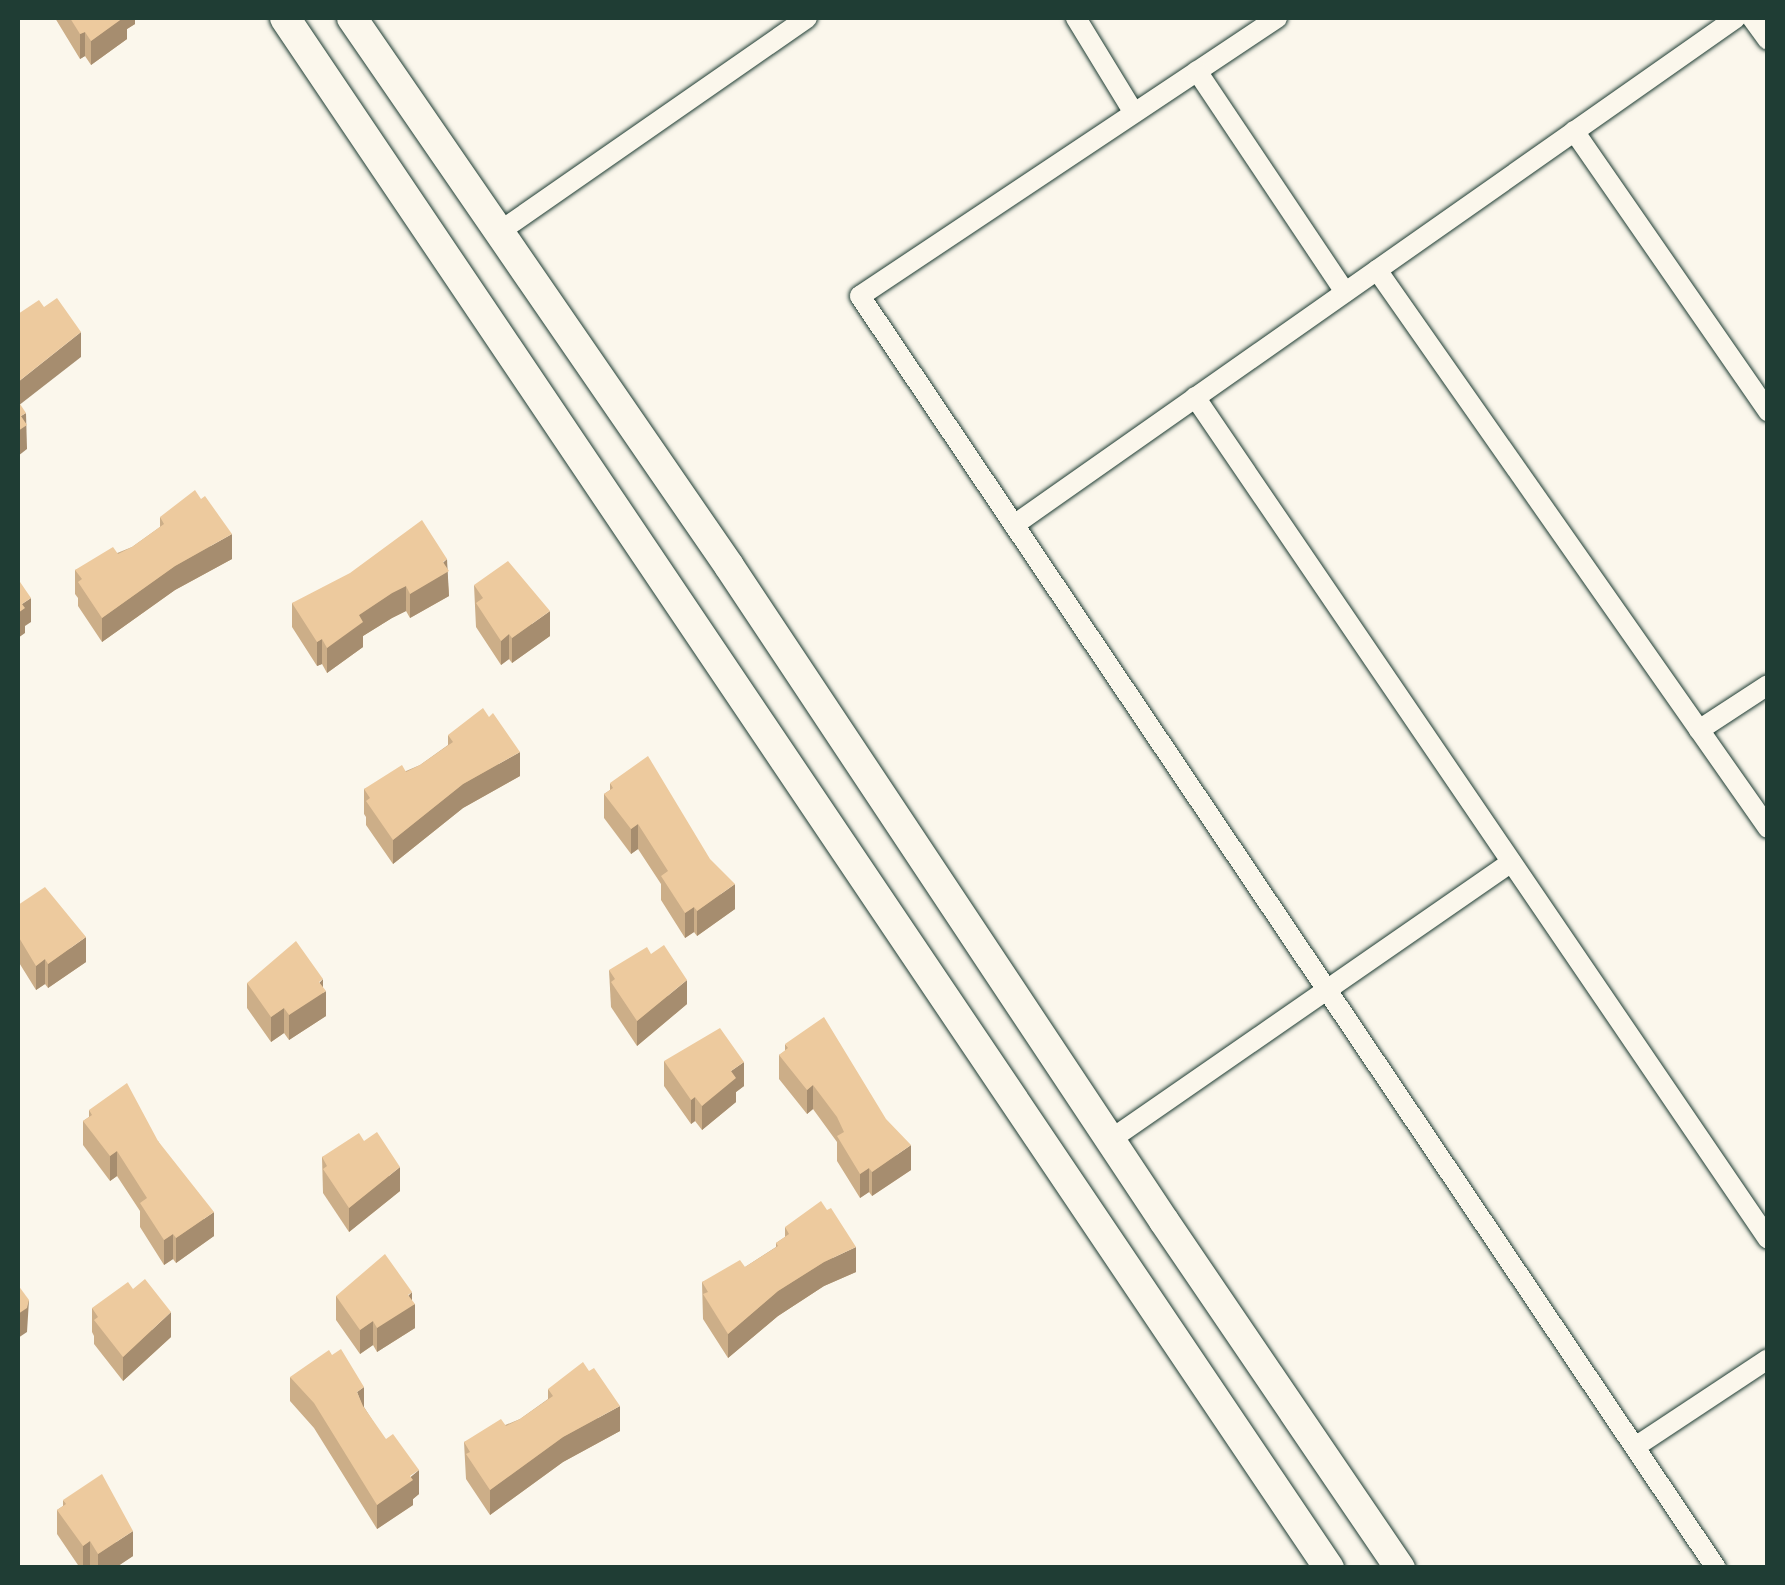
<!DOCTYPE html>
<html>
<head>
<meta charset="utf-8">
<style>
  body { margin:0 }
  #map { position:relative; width:1785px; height:1585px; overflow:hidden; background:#fbf7ec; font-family:Itim,sans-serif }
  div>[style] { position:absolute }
  .roads { filter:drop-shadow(0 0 2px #1f3d34) drop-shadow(0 0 2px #1f3d34) }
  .minor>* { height:20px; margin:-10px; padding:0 10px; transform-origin:10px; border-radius:10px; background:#fbf7ec }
  .secondary>* { height:30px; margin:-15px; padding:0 15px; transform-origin:15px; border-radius:15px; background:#fbf7ec }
  .wall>* { inset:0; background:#ccae88 }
  .shaded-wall>* { inset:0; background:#a68d6f }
  .building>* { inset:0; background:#edca9e }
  span { translate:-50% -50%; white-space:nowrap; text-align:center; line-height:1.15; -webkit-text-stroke:10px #fbf7ec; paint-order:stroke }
  .frame { position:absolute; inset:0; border:20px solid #1f3d34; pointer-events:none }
</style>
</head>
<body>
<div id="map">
  <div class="roads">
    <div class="minor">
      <i style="left:1076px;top:18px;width:111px;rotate:58.6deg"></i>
      <i style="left:1277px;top:18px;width:501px;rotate:146.31deg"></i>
      <i style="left:860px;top:296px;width:1533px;rotate:56.06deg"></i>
      <i style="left:1752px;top:18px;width:27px;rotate:54deg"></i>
      <i style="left:1197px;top:71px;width:266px;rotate:56.2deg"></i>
      <i style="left:1574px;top:131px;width:341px;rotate:55.3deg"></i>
      <i style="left:499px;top:232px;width:375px;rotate:-34.8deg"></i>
      <i style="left:1377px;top:270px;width:681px;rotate:54.98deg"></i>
      <i style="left:1195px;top:397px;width:1018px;rotate:55.76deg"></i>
      <i style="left:1014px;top:525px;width:882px;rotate:-35.08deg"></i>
      <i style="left:1699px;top:730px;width:82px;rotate:-33.1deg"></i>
      <i style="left:1110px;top:1140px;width:488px;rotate:-34.7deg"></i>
      <i style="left:1635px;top:1447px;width:159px;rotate:-33.5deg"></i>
    </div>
    <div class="secondary">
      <i style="left:285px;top:18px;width:1869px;rotate:56.04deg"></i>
      <i style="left:352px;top:18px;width:665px;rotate:55.47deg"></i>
      <i style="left:729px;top:566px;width:786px;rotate:56.41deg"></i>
      <i style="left:1164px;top:1221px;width:420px;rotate:55.8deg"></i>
    </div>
  </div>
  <div class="wall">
    <i style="clip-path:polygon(55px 18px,135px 18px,135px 24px,127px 29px,127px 39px,91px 65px,85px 56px,80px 59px)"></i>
    <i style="clip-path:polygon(160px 517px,232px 559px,175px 590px,102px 642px,78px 606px,78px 598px,75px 594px,75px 570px,132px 547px,160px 527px)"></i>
    <i style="clip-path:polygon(447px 569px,449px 596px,410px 618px,406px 611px,392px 618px,363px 636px,363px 647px,327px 673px,322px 664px,317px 666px,292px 627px,292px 603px)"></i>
    <i style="clip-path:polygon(474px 585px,550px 636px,512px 663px,509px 659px,501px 665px,476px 627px)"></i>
    <i style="clip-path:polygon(448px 735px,520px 776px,463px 808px,393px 864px,366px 825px,366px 817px,364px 814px,364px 789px,420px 765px,448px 745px)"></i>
    <i style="clip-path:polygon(610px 783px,735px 909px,697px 936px,694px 932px,685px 938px,661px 900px,661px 884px,638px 849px,631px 854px,604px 818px,604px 794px,610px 790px)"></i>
    <i style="clip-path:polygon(18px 905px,86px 962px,48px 988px,45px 984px,36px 990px,18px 961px)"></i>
    <i style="clip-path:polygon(609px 970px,687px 1004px,637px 1046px,611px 1007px)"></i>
    <i style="clip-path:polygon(247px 983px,323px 988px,326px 1016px,289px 1040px,284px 1033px,271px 1042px,247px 1008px)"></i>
    <i style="clip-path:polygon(785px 1044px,911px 1170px,872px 1196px,869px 1192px,860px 1198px,837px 1161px,837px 1142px,813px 1109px,807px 1114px,779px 1079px,779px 1055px,785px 1051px)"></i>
    <i style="clip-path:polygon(664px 1061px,744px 1086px,736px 1092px,736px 1102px,702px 1130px,695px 1121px,691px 1124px,664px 1086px)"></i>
    <i style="clip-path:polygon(89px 1110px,158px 1141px,214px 1236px,176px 1263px,173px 1259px,164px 1265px,140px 1227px,140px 1211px,117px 1176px,110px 1181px,83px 1145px,83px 1121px,89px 1117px)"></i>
    <i style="clip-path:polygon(364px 1141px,400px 1191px,349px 1232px,323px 1193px,322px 1157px)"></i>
    <i style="clip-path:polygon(785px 1227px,856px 1272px,824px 1286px,778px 1316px,728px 1358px,703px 1319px,702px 1282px,745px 1267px,776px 1247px,776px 1243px,785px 1237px)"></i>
    <i style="clip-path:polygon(336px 1296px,412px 1301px,415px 1328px,377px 1352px,373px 1345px,360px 1354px,336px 1320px)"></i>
    <i style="clip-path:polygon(92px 1308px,171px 1337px,123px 1381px,94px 1344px,94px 1336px,92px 1332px)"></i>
    <i style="clip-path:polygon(290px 1377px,364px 1407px,419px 1494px,413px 1499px,413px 1505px,377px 1529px,314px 1428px,290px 1401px)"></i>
    <i style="clip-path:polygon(548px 1389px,620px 1431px,563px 1462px,490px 1515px,466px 1479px,464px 1442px,520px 1419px,548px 1399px)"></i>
    <i style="clip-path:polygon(63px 1500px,133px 1556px,115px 1568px,91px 1568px,90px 1566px,80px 1568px,57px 1534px,57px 1510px,63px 1506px)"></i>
  </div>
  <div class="shaded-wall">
    <i style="clip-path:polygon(122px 18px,135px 18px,135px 24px,127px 29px,127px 39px,91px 65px,91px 41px)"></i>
    <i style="clip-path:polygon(85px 32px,85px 56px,80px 59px,80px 34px)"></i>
    <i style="clip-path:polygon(81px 332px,81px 357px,18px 406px,18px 382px)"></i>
    <i style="clip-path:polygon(26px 413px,27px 449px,18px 456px,18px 431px,21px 416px)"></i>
    <i style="clip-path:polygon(232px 534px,232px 559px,175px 590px,102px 642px,102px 618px,175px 566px)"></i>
    <i style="clip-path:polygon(447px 559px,449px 596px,410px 618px,410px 594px)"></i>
    <i style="clip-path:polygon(406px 586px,406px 611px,392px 618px,363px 636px,363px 647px,327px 673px,327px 648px,359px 615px,392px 593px)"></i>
    <i style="clip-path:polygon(31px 598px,31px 622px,25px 626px,25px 633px,18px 638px,18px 613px,22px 604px)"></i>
    <i style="clip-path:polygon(550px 611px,550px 636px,512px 663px,512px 638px)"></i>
    <i style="clip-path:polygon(509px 634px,509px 659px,501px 665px,501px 641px)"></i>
    <i style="clip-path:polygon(322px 639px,322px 664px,317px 666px,317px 642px)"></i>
    <i style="clip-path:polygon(520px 752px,520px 776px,463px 808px,393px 864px,393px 840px,463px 784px)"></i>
    <i style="clip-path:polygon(638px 824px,638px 849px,631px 854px,631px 829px)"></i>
    <i style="clip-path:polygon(735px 884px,735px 909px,697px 936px,697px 911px)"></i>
    <i style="clip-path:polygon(694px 907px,694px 932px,685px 938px,685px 913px)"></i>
    <i style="clip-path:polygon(86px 937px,86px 962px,48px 988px,48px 964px)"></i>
    <i style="clip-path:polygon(45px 959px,45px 984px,36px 990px,36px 966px)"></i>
    <i style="clip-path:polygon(323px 979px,323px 993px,326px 991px,326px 1016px,289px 1040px,289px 1015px)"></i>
    <i style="clip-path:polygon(687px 980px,687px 1004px,637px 1046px,637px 1021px)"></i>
    <i style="clip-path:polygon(284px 1008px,284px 1033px,271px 1042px,271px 1017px)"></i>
    <i style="clip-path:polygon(744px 1062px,744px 1086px,736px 1092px,736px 1102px,702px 1130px,702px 1106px,731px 1071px)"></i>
    <i style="clip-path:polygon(813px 1085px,813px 1109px,807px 1114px,807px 1090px)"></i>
    <i style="clip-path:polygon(695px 1097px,695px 1121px,691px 1124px,691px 1100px)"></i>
    <i style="clip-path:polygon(911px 1145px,911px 1170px,872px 1196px,872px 1172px)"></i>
    <i style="clip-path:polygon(117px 1151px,117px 1176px,110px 1181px,110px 1156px)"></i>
    <i style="clip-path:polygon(400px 1167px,400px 1191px,349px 1232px,349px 1208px)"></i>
    <i style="clip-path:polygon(869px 1168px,869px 1192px,860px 1198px,860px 1174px)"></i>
    <i style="clip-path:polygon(214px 1212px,214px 1236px,176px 1263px,176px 1238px)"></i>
    <i style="clip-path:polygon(173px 1234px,173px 1259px,164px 1265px,164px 1240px)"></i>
    <i style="clip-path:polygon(856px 1247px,856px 1272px,824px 1286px,778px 1316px,728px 1358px,728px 1334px,778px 1291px,824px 1262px)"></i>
    <i style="clip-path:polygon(412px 1292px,412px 1305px,415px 1304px,415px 1328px,377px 1352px,377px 1328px)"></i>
    <i style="clip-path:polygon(29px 1300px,27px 1332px,18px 1338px,18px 1314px)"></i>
    <i style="clip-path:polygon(171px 1312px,171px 1337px,123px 1381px,123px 1357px)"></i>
    <i style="clip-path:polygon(373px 1321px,373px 1345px,360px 1354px,360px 1330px)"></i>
    <i style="clip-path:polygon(364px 1387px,364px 1411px,357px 1392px)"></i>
    <i style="clip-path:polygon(620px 1406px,620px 1431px,563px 1462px,490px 1515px,490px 1490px,563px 1437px)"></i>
    <i style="clip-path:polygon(419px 1470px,419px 1494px,413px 1499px,413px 1505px,377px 1529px,377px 1505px)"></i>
    <i style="clip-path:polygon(133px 1531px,133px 1556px,115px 1568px,98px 1568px,98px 1554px)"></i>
    <i style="clip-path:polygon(90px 1541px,90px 1566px,83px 1568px,83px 1546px)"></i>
  </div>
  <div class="building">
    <i style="clip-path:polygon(70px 18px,123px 18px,91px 41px,85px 32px,80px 34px)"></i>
    <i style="clip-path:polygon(57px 298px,81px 332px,18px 382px,18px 361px,20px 359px,18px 355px,18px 314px,39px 300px,44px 307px)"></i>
    <i style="clip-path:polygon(18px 401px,26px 413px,21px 416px,27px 425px,18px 431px)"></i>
    <i style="clip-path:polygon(195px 490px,201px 499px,205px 496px,232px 534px,175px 566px,102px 618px,78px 582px,82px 579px,75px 570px,113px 547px,118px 554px,132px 547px,164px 524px,160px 517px)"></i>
    <i style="clip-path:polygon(422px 520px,447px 559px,443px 562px,449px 571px,410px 594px,406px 586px,392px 593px,359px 615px,363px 622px,327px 648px,322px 639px,317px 642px,292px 603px,350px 573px)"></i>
    <i style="clip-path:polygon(508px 561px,550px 611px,512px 638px,509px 634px,501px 641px,476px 603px,483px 598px,474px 585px)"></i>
    <i style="clip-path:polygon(18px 579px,31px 598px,22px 604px,25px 608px,18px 613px)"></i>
    <i style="clip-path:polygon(483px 708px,489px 717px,493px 713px,520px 752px,463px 784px,393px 840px,366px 801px,370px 798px,364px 789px,402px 765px,406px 772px,420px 765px,453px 742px,448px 735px)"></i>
    <i style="clip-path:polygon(648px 756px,710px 859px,735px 884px,697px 911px,694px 907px,685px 913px,661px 876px,668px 871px,638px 824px,631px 829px,604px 794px,613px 788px,610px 783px)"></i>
    <i style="clip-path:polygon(45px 887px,86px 937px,48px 964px,45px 959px,36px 966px,18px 936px,18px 924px,19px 923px,18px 921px,18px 905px)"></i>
    <i style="clip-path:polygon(296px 941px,323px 979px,319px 982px,326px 991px,289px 1015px,284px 1008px,271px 1017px,247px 983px)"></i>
    <i style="clip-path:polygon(664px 945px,687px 980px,637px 1021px,611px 982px,615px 979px,609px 970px,647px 947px,651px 954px)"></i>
    <i style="clip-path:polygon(824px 1017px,886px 1119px,911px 1145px,872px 1172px,869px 1168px,860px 1174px,837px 1136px,844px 1132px,837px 1117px,813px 1085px,807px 1090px,779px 1055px,788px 1048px,785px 1044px)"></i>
    <i style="clip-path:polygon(720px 1028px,744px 1062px,731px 1071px,736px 1078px,702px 1106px,695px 1097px,691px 1100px,664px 1061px)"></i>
    <i style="clip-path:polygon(127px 1083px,158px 1141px,214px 1212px,176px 1238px,173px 1234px,164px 1240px,140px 1203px,147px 1198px,117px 1151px,110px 1156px,83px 1121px,92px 1115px,89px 1110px)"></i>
    <i style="clip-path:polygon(377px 1132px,400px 1167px,349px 1208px,323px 1169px,327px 1166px,322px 1157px,359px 1133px,364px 1141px)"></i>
    <i style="clip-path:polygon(821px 1201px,827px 1210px,831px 1208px,856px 1247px,824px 1262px,778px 1291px,728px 1334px,703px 1294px,708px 1292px,702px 1282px,740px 1260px,745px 1267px,778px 1246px,776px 1243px,789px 1234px,785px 1227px)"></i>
    <i style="clip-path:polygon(385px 1254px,412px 1292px,408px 1295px,415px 1304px,377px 1328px,373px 1321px,360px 1330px,336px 1296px)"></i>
    <i style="clip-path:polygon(145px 1279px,171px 1312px,123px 1357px,94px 1320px,98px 1317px,92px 1308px,128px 1282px,133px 1289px)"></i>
    <i style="clip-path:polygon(18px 1285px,29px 1300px,27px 1308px,18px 1314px)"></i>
    <i style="clip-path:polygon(341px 1349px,364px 1387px,357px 1392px,363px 1406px,386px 1439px,393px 1434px,419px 1470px,410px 1476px,413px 1480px,377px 1505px,314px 1403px,290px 1377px,329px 1350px,332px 1355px)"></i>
    <i style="clip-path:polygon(583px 1362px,589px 1371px,594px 1368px,620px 1406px,563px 1437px,490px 1490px,466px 1454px,470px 1452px,464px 1442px,501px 1419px,506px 1426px,520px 1419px,553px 1396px,548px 1389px)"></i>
    <i style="clip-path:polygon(102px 1474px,133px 1531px,98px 1554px,90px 1541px,83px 1546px,57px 1510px,66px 1504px,63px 1500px)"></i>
  </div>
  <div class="frame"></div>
</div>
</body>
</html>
